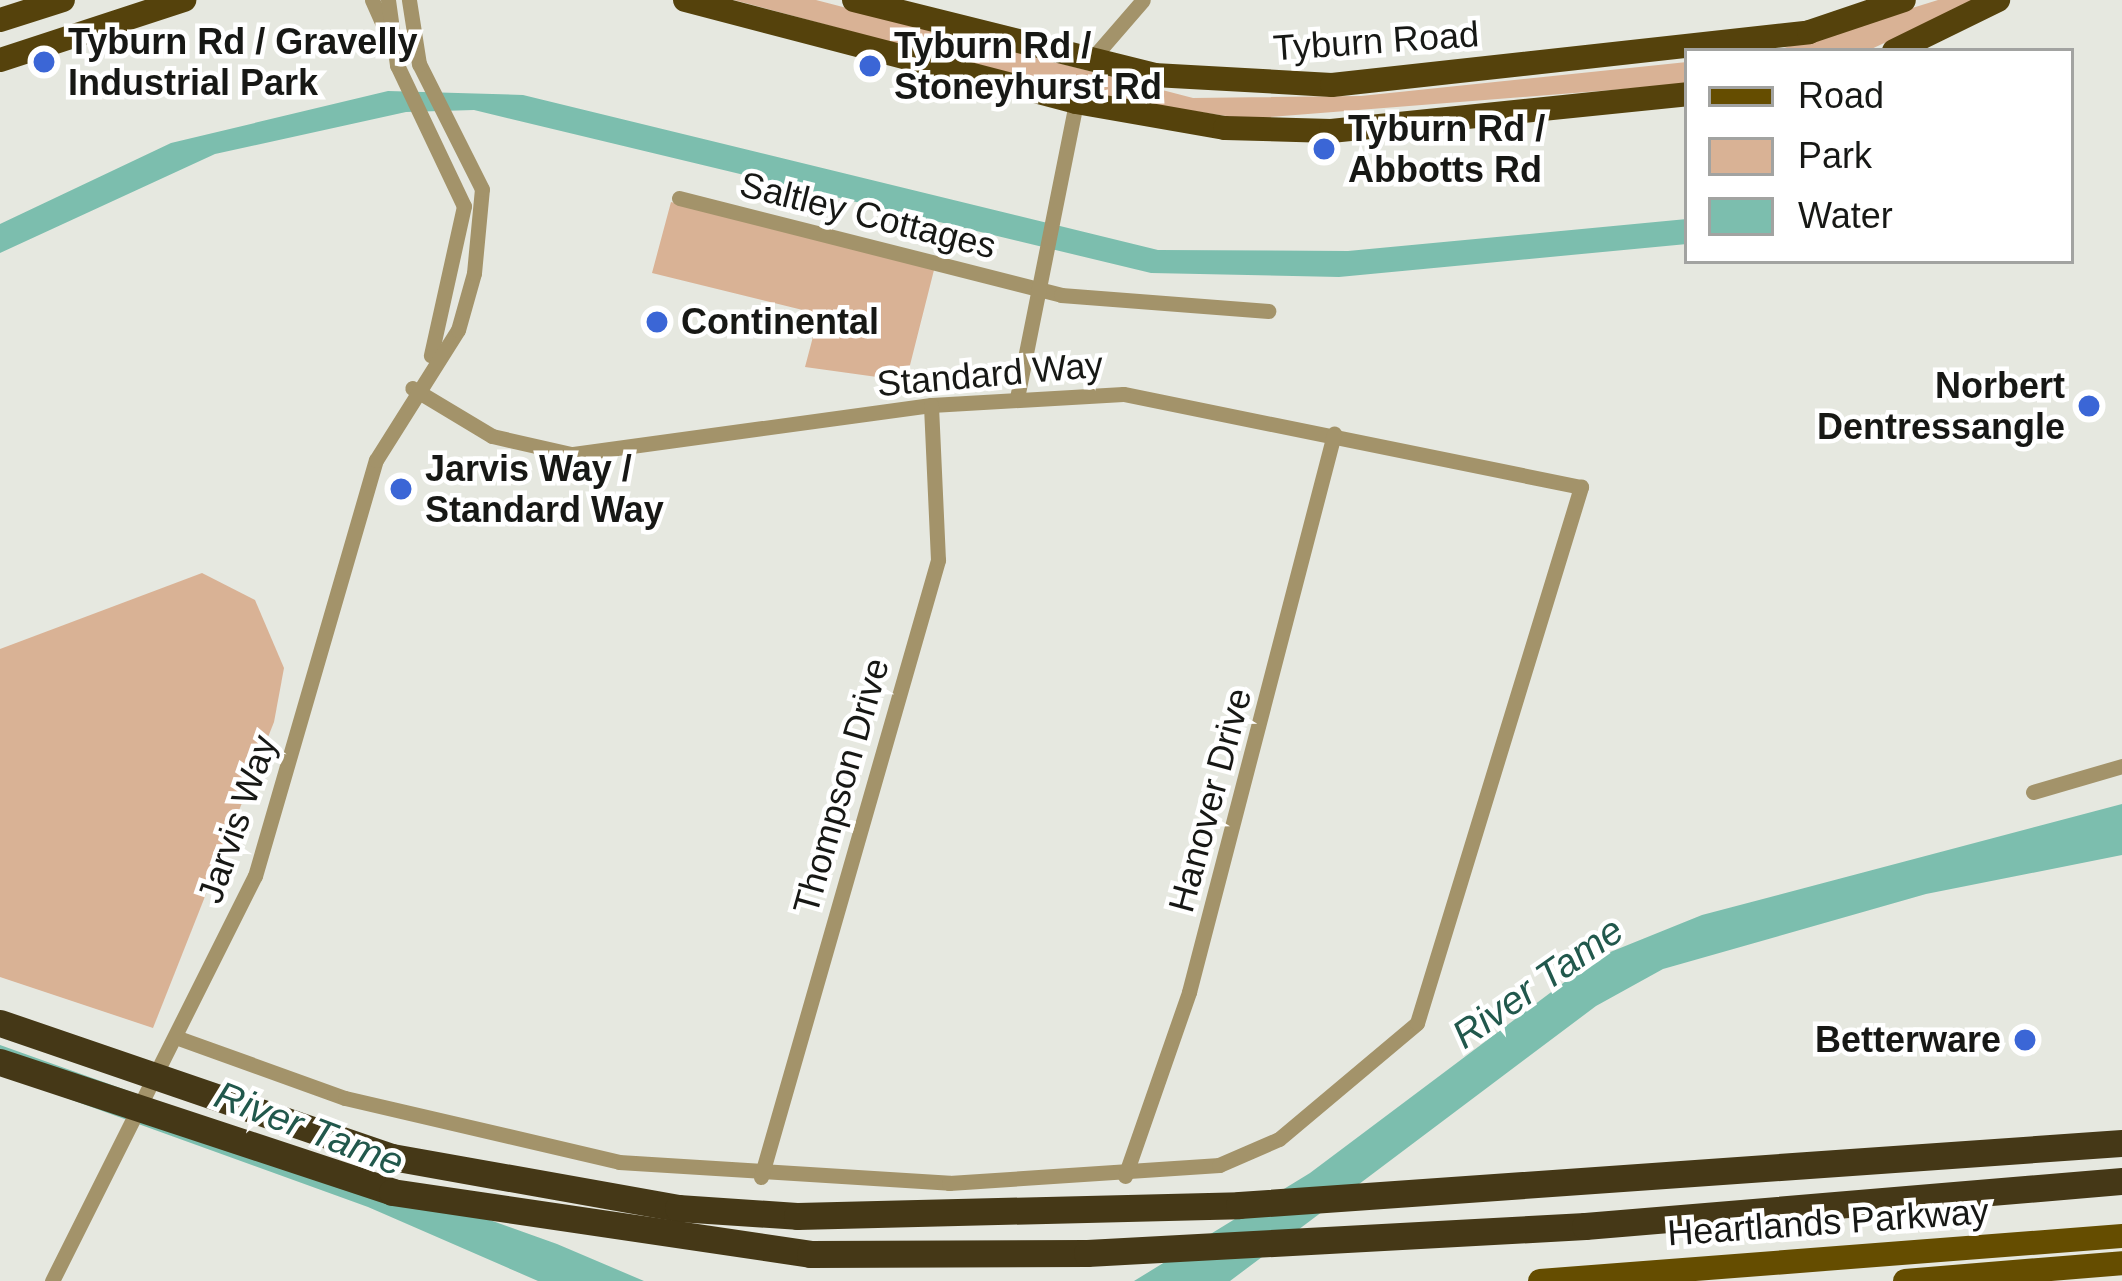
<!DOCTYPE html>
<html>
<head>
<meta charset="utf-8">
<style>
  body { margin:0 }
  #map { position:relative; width:2122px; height:1281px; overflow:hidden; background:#e6e8e0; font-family:Arial,sans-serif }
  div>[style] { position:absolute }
  .green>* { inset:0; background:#d9b295 }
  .water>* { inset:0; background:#7cbeae }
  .minor>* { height:15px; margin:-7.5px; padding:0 7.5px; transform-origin:7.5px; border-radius:7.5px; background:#a3936a }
  .primary>* { height:24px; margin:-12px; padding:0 12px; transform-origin:12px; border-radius:12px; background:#654d00 }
  .trunk>* { height:24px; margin:-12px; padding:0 12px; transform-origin:12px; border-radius:12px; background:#55420c }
  .motorway-bridge>* { height:27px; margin:-13.5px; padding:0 13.5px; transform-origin:13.5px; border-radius:13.5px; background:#453817 }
  .dots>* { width:33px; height:33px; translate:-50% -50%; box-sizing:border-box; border:6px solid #fff; border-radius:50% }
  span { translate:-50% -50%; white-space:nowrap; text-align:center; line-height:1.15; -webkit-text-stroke:9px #fff; paint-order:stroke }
  .poi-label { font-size:36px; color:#171815; font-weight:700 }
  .left { translate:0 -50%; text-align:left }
  .right { translate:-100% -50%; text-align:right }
  .street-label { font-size:36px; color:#171815 }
  .water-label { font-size:39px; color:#21584c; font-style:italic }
  .legend { position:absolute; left:1684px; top:48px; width:390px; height:216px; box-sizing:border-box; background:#fff; border:3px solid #a2a3a1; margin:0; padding:15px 21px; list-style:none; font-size:36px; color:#171815 }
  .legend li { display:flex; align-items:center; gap:24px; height:60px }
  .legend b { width:60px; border:3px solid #a2a3a1 }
</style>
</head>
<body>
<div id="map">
  <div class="green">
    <i style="clip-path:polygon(734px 0,816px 0,1193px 98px,1361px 96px,1687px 62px,1687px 84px,1246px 119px,1087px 95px)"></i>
    <i style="clip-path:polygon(1938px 0,1977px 0,1867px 51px,1774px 51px)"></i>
    <i style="clip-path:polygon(671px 202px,934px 270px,906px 381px,805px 367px,819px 314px,652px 273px)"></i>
    <i style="clip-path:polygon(202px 573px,255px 600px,284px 668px,274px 722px,153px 1028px,0 977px,0 649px)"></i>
  </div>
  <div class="water">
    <i style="clip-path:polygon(388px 91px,523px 95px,1158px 250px,1348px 251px,1687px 219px,1687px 244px,1339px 277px,1151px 273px,474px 110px,406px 112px,215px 154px,0 253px,0 224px,171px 143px)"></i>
    <i style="clip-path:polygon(2122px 804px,2122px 855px,1926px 894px,1663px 969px,1596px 1006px,1230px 1281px,1134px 1281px,1310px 1173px,1598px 957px,1702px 915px)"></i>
    <i style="clip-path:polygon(0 1045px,557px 1244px,644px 1281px,538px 1281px,368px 1207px,0 1074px)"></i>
  </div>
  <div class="minor">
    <i style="left:372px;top:0;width:30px;rotate:66deg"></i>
    <i style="left:388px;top:0;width:66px;rotate:82.1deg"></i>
    <i style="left:397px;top:65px;width:156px;rotate:64.6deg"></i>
    <i style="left:464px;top:206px;width:153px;rotate:102.5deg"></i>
    <i style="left:1091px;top:60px;width:79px;rotate:-49.1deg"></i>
    <i style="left:679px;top:198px;width:394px;rotate:14.2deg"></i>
    <i style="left:1061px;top:295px;width:208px;rotate:4.4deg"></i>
    <i style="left:1017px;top:398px;width:302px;rotate:-78.7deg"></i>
    <i style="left:2033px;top:792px;width:93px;rotate:-16.3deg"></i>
    <i style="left:181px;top:1039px;width:174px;rotate:19.8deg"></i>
    <i style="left:345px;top:1098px;width:281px;rotate:13.1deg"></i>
    <i style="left:619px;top:1162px;width:331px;rotate:3.6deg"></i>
    <i style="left:949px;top:1183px;width:271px;rotate:-3.8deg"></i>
    <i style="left:1219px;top:1165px;width:65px;rotate:-23.4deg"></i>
    <i style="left:1279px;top:1139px;width:180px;rotate:-40deg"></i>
    <i style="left:1417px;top:1023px;width:561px;rotate:-72.99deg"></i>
    <i style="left:1581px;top:487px;width:467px;rotate:-168.5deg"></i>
    <i style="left:1123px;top:394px;width:192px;rotate:176.7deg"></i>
    <i style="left:931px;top:405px;width:363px;rotate:172.2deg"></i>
    <i style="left:571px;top:454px;width:81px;rotate:-167.2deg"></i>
    <i style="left:492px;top:436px;width:93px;rotate:-149deg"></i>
    <i style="left:1125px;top:1176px;width:195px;rotate:-70.8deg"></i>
    <i style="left:1189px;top:992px;width:577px;rotate:-75.43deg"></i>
    <i style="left:761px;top:1177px;width:642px;rotate:-73.99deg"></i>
    <i style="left:938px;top:560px;width:155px;rotate:-92.6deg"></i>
    <i style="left:52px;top:1281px;width:453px;rotate:-63.4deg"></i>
    <i style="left:255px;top:876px;width:433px;rotate:-73.8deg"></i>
    <i style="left:376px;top:460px;width:154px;rotate:-57.8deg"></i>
    <i style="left:458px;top:330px;width:59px;rotate:-74.3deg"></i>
    <i style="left:474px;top:273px;width:84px;rotate:-84.6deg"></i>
    <i style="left:482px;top:189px;width:140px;rotate:-116.7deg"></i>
    <i style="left:419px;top:64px;width:65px;rotate:-98.9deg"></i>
  </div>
  <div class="primary">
    <i style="left:1540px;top:1281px;width:584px;rotate:-4.42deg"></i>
    <i style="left:1905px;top:1281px;width:218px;rotate:-4.7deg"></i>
  </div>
  <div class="trunk">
    <i style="left:685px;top:0;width:404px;rotate:14.6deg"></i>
    <i style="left:1076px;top:102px;width:151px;rotate:9.9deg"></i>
    <i style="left:1225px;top:128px;width:106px;rotate:1.6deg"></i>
    <i style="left:1331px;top:131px;width:358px;rotate:-5.9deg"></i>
    <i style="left:854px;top:0;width:309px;rotate:14deg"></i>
    <i style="left:1154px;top:75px;width:178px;rotate:3.2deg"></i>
    <i style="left:1332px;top:85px;width:480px;rotate:-6.3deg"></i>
    <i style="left:1809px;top:32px;width:100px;rotate:-18.6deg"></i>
    <i style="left:0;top:20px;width:66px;rotate:-17.6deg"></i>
    <i style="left:1894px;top:51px;width:116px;rotate:-26.1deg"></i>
    <i style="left:0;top:60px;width:194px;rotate:-18.1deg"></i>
  </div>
  <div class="motorway-bridge">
    <i style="left:0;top:1023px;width:414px;rotate:18.9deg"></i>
    <i style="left:392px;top:1157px;width:291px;rotate:10.1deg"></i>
    <i style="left:678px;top:1208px;width:119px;rotate:3.8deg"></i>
    <i style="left:797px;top:1216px;width:442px;rotate:-1.4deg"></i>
    <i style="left:1239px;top:1205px;width:885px;rotate:-4.02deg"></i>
    <i style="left:0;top:1062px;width:413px;rotate:18.3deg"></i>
    <i style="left:392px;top:1192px;width:423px;rotate:8.4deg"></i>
    <i style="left:810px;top:1254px;width:277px;rotate:-0.2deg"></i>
    <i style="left:1087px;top:1253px;width:499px;rotate:-3.1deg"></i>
    <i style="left:1585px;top:1226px;width:539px;rotate:-4.79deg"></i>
  </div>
  <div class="dots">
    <i style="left:44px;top:62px;background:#3b66d6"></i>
    <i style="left:870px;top:66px;background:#3b66d6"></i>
    <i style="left:1324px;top:149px;background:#3b66d6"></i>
    <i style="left:657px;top:322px;background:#3b66d6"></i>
    <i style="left:2089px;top:406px;background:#3b66d6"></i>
    <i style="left:401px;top:489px;background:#3b66d6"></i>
    <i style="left:2025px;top:1040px;background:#3b66d6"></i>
  </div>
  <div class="poi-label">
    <span class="left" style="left:68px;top:62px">Tyburn Rd / Gravelly<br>Industrial Park</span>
    <span class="left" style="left:894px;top:66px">Tyburn Rd /<br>Stoneyhurst Rd</span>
    <span class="left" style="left:1348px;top:149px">Tyburn Rd /<br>Abbotts Rd</span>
    <span class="left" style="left:681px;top:322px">Continental</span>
    <span class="right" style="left:2065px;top:406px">Norbert<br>Dentressangle</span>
    <span class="left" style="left:425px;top:489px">Jarvis Way /<br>Standard Way</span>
    <span class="right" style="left:2001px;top:1040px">Betterware</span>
  </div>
  <div class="street-label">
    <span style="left:1376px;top:41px;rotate:-4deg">Tyburn Road</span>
    <span style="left:868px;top:215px;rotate:14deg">Saltley Cottages</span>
    <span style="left:990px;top:374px;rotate:-5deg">Standard Way</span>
    <span style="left:841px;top:786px;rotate:-74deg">Thompson Drive</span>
    <span style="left:1210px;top:800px;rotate:-75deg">Hanover Drive</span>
    <span style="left:237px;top:819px;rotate:-71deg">Jarvis Way</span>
    <span style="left:1828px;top:1222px;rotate:-4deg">Heartlands Parkway</span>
  </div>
  <div class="water-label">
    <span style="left:1538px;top:983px;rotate:-35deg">River Tame</span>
    <span style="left:309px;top:1129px;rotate:21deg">River Tame</span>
  </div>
  <ul class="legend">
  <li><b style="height:15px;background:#654d00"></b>Road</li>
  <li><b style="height:33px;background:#d9b295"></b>Park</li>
  <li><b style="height:33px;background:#7cbeae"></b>Water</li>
  </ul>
</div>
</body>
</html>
